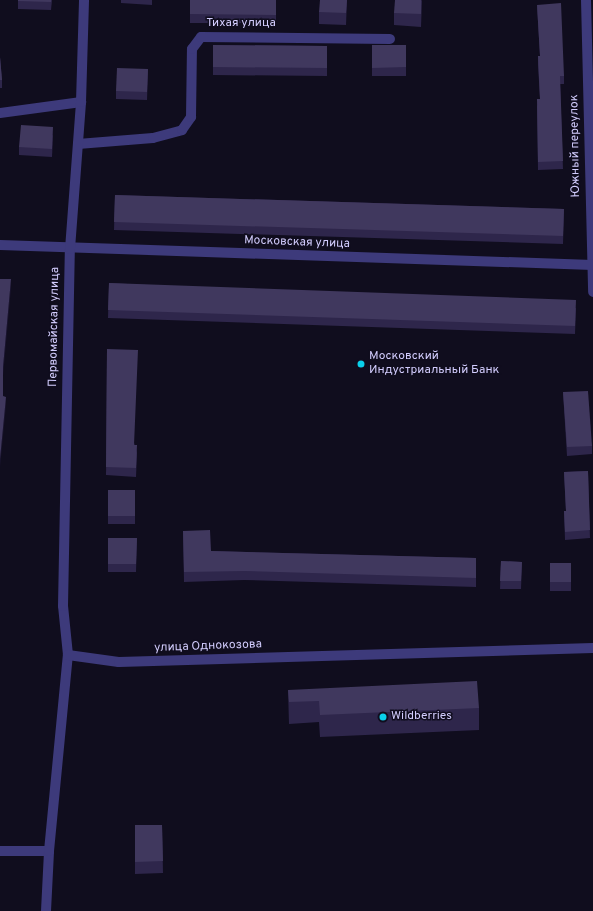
<!DOCTYPE html>
<html>
<head>
<meta charset="utf-8">
<style>
  body { margin:0 }
  #map { position:relative; width:593px; height:911px; overflow:hidden; background:#100d1e; font-family:Overpass,sans-serif }
  div>[style] { position:absolute }
  .street>* { height:10px; margin:-5px; padding:0 5px; transform-origin:5px; border-radius:5px; background:#3d3a7b }
  .wall>* { inset:0; background:#2e264b }
  .shaded-wall>* { inset:0; background:#1b1531 }
  .building>* { inset:0; background:#40385e }
  .dots>* { width:11px; height:11px; translate:-50% -50%; box-sizing:border-box; border:2px solid #100d1e; border-radius:50% }
  span { translate:-50% -50%; white-space:nowrap; text-align:center; line-height:1.15; -webkit-text-stroke:3px #100d1e; paint-order:stroke }
  .street-label { font-size:12px; color:#d2ccfd }
  .poi-label { font-size:12px; color:#d2ccfd }
  .left { translate:0 -50%; text-align:left }
</style>
</head>
<body>
<div id="map">
  <div class="street">
    <i style="left:586px;top:0;width:292px;rotate:88.6deg"></i>
    <i style="left:0;top:113px;width:82px;rotate:-7.7deg"></i>
    <i style="left:78px;top:144px;width:75px;rotate:-4.6deg"></i>
    <i style="left:153px;top:138px;width:30px;rotate:-15deg"></i>
    <i style="left:182px;top:130px;width:16px;rotate:-55deg"></i>
    <i style="left:191px;top:117px;width:68px;rotate:-89.2deg"></i>
    <i style="left:192px;top:49px;width:15px;rotate:-53deg"></i>
    <i style="left:201px;top:37px;width:189px;rotate:0.6deg"></i>
    <i style="left:0;top:245px;width:593px;rotate:1.93deg"></i>
    <i style="left:68px;top:655px;width:49px;rotate:-95.8deg"></i>
    <i style="left:63px;top:606px;width:357px;rotate:-88.9deg"></i>
    <i style="left:70px;top:249px;width:147px;rotate:-85.7deg"></i>
    <i style="left:81px;top:102px;width:102px;rotate:-88.3deg"></i>
    <i style="left:0;top:851px;width:49px"></i>
    <i style="left:46px;top:911px;width:60px;rotate:-87.1deg"></i>
    <i style="left:49px;top:851px;width:197px;rotate:-84.5deg"></i>
    <i style="left:68px;top:655px;width:51px;rotate:7.8deg"></i>
    <i style="left:119px;top:662px;width:474px;rotate:-1.7deg"></i>
  </div>
  <div class="wall">
    <i style="clip-path:polygon(18px 0,52px 0,51px 10px,18px 9px)"></i>
    <i style="clip-path:polygon(121px 0,152px 0,152px 5px,121px 3px)"></i>
    <i style="clip-path:polygon(190px 0,276px 0,276px 23px,190px 23px)"></i>
    <i style="clip-path:polygon(347px 0,346px 25px,319px 24px,319px 12px)"></i>
    <i style="clip-path:polygon(422px 0,421px 27px,394px 25px,394px 13px)"></i>
    <i style="clip-path:polygon(537px 5px,564px 76px,564px 84px,560px 84px,563px 169px,538px 170px,537px 107px,540px 99px,538px 65px,538px 56px,540px 56px)"></i>
    <i style="clip-path:polygon(213px 45px,327px 46px,327px 76px,213px 75px)"></i>
    <i style="clip-path:polygon(372px 45px,406px 45px,406px 76px,372px 76px)"></i>
    <i style="clip-path:polygon(0 57px,2px 80px,2px 88px,0 88px)"></i>
    <i style="clip-path:polygon(148px 69px,147px 100px,116px 99px,116px 91px)"></i>
    <i style="clip-path:polygon(53px 135px,52px 157px,19px 155px,19px 147px)"></i>
    <i style="clip-path:polygon(115px 195px,564px 209px,563px 244px,114px 230px)"></i>
    <i style="clip-path:polygon(109px 283px,576px 308px,575px 334px,108px 318px)"></i>
    <i style="clip-path:polygon(107px 349px,137px 453px,136px 477px,106px 475px)"></i>
    <i style="clip-path:polygon(563px 392px,592px 446px,592px 454px,567px 456px)"></i>
    <i style="clip-path:polygon(588px 471px,590px 538px,565px 540px,564px 511px,566px 511px,564px 472px)"></i>
    <i style="clip-path:polygon(108px 490px,135px 490px,135px 524px,108px 524px)"></i>
    <i style="clip-path:polygon(183px 531px,211px 551px,476px 558px,476px 587px,244px 580px,184px 582px)"></i>
    <i style="clip-path:polygon(108px 538px,137px 538px,136px 572px,108px 572px)"></i>
    <i style="clip-path:polygon(501px 561px,522px 562px,521px 589px,500px 589px)"></i>
    <i style="clip-path:polygon(550px 563px,571px 563px,571px 591px,550px 591px)"></i>
    <i style="clip-path:polygon(288px 690px,479px 708px,479px 730px,320px 737px,319px 722px,289px 724px)"></i>
    <i style="clip-path:polygon(135px 825px,162px 825px,163px 873px,135px 874px)"></i>
  </div>
  <div class="shaded-wall">
    <i style="clip-path:polygon(53px 127px,53px 135px,52px 157px,52px 149px)"></i>
    <i style="clip-path:polygon(11px 279px,11px 288px,3px 376px,3px 367px)"></i>
    <i style="clip-path:polygon(6px 397px,6px 405px,0 467px,0 459px)"></i>
  </div>
  <div class="building">
    <i style="clip-path:polygon(18px 0,51px 0,51px 2px,18px 1px)"></i>
    <i style="clip-path:polygon(190px 0,276px 0,276px 15px,190px 14px)"></i>
    <i style="clip-path:polygon(320px 0,347px 0,346px 13px,319px 12px)"></i>
    <i style="clip-path:polygon(395px 0,421px 0,421px 14px,394px 13px)"></i>
    <i style="clip-path:polygon(561px 3px,564px 76px,560px 76px,563px 161px,538px 162px,537px 99px,540px 99px,538px 56px,540px 56px,537px 5px)"></i>
    <i style="clip-path:polygon(213px 45px,327px 46px,327px 68px,213px 67px)"></i>
    <i style="clip-path:polygon(372px 45px,406px 45px,406px 67px,372px 68px)"></i>
    <i style="clip-path:polygon(0 57px,2px 80px,0 80px)"></i>
    <i style="clip-path:polygon(117px 68px,148px 69px,147px 92px,116px 91px)"></i>
    <i style="clip-path:polygon(21px 125px,53px 127px,52px 149px,19px 147px)"></i>
    <i style="clip-path:polygon(115px 195px,564px 209px,563px 236px,114px 222px)"></i>
    <i style="clip-path:polygon(0 279px,11px 279px,3px 367px,3px 396px,6px 397px,0 459px)"></i>
    <i style="clip-path:polygon(109px 283px,576px 300px,575px 326px,108px 310px)"></i>
    <i style="clip-path:polygon(107px 349px,138px 350px,134px 445px,137px 445px,136px 468px,106px 467px)"></i>
    <i style="clip-path:polygon(588px 391px,592px 446px,567px 447px,563px 392px)"></i>
    <i style="clip-path:polygon(588px 471px,590px 530px,565px 532px,564px 511px,566px 511px,564px 472px)"></i>
    <i style="clip-path:polygon(108px 490px,135px 490px,135px 516px,108px 516px)"></i>
    <i style="clip-path:polygon(210px 530px,211px 551px,476px 558px,476px 578px,244px 571px,184px 572px,183px 531px)"></i>
    <i style="clip-path:polygon(108px 538px,137px 538px,136px 564px,108px 564px)"></i>
    <i style="clip-path:polygon(501px 561px,522px 562px,521px 581px,500px 581px)"></i>
    <i style="clip-path:polygon(550px 563px,571px 563px,571px 582px,550px 582px)"></i>
    <i style="clip-path:polygon(477px 681px,479px 708px,320px 715px,319px 701px,289px 702px,288px 690px)"></i>
    <i style="clip-path:polygon(135px 825px,162px 825px,163px 861px,135px 862px)"></i>
  </div>
  <div class="dots">
    <i style="left:361px;top:364px;background:#0ad0eb"></i>
    <i style="left:383px;top:717px;background:#0ad0eb"></i>
  </div>
  <div class="street-label">
    <span style="left:241px;top:24px">Тихая улица</span>
    <span style="left:576px;top:146px;rotate:-91deg">Южный переулок</span>
    <span style="left:297px;top:243px;rotate:2deg">Московская улица</span>
    <span style="left:55px;top:327px;rotate:-89deg">Первомайская улица</span>
    <span style="left:208px;top:647px;rotate:-2deg">улица Однокозова</span>
  </div>
  <div class="poi-label">
    <span class="left" style="left:369px;top:364px">Московский<br>Индустриальный Банк</span>
    <span class="left" style="left:391px;top:717px">Wildberries</span>
  </div>
</div>
</body>
</html>
